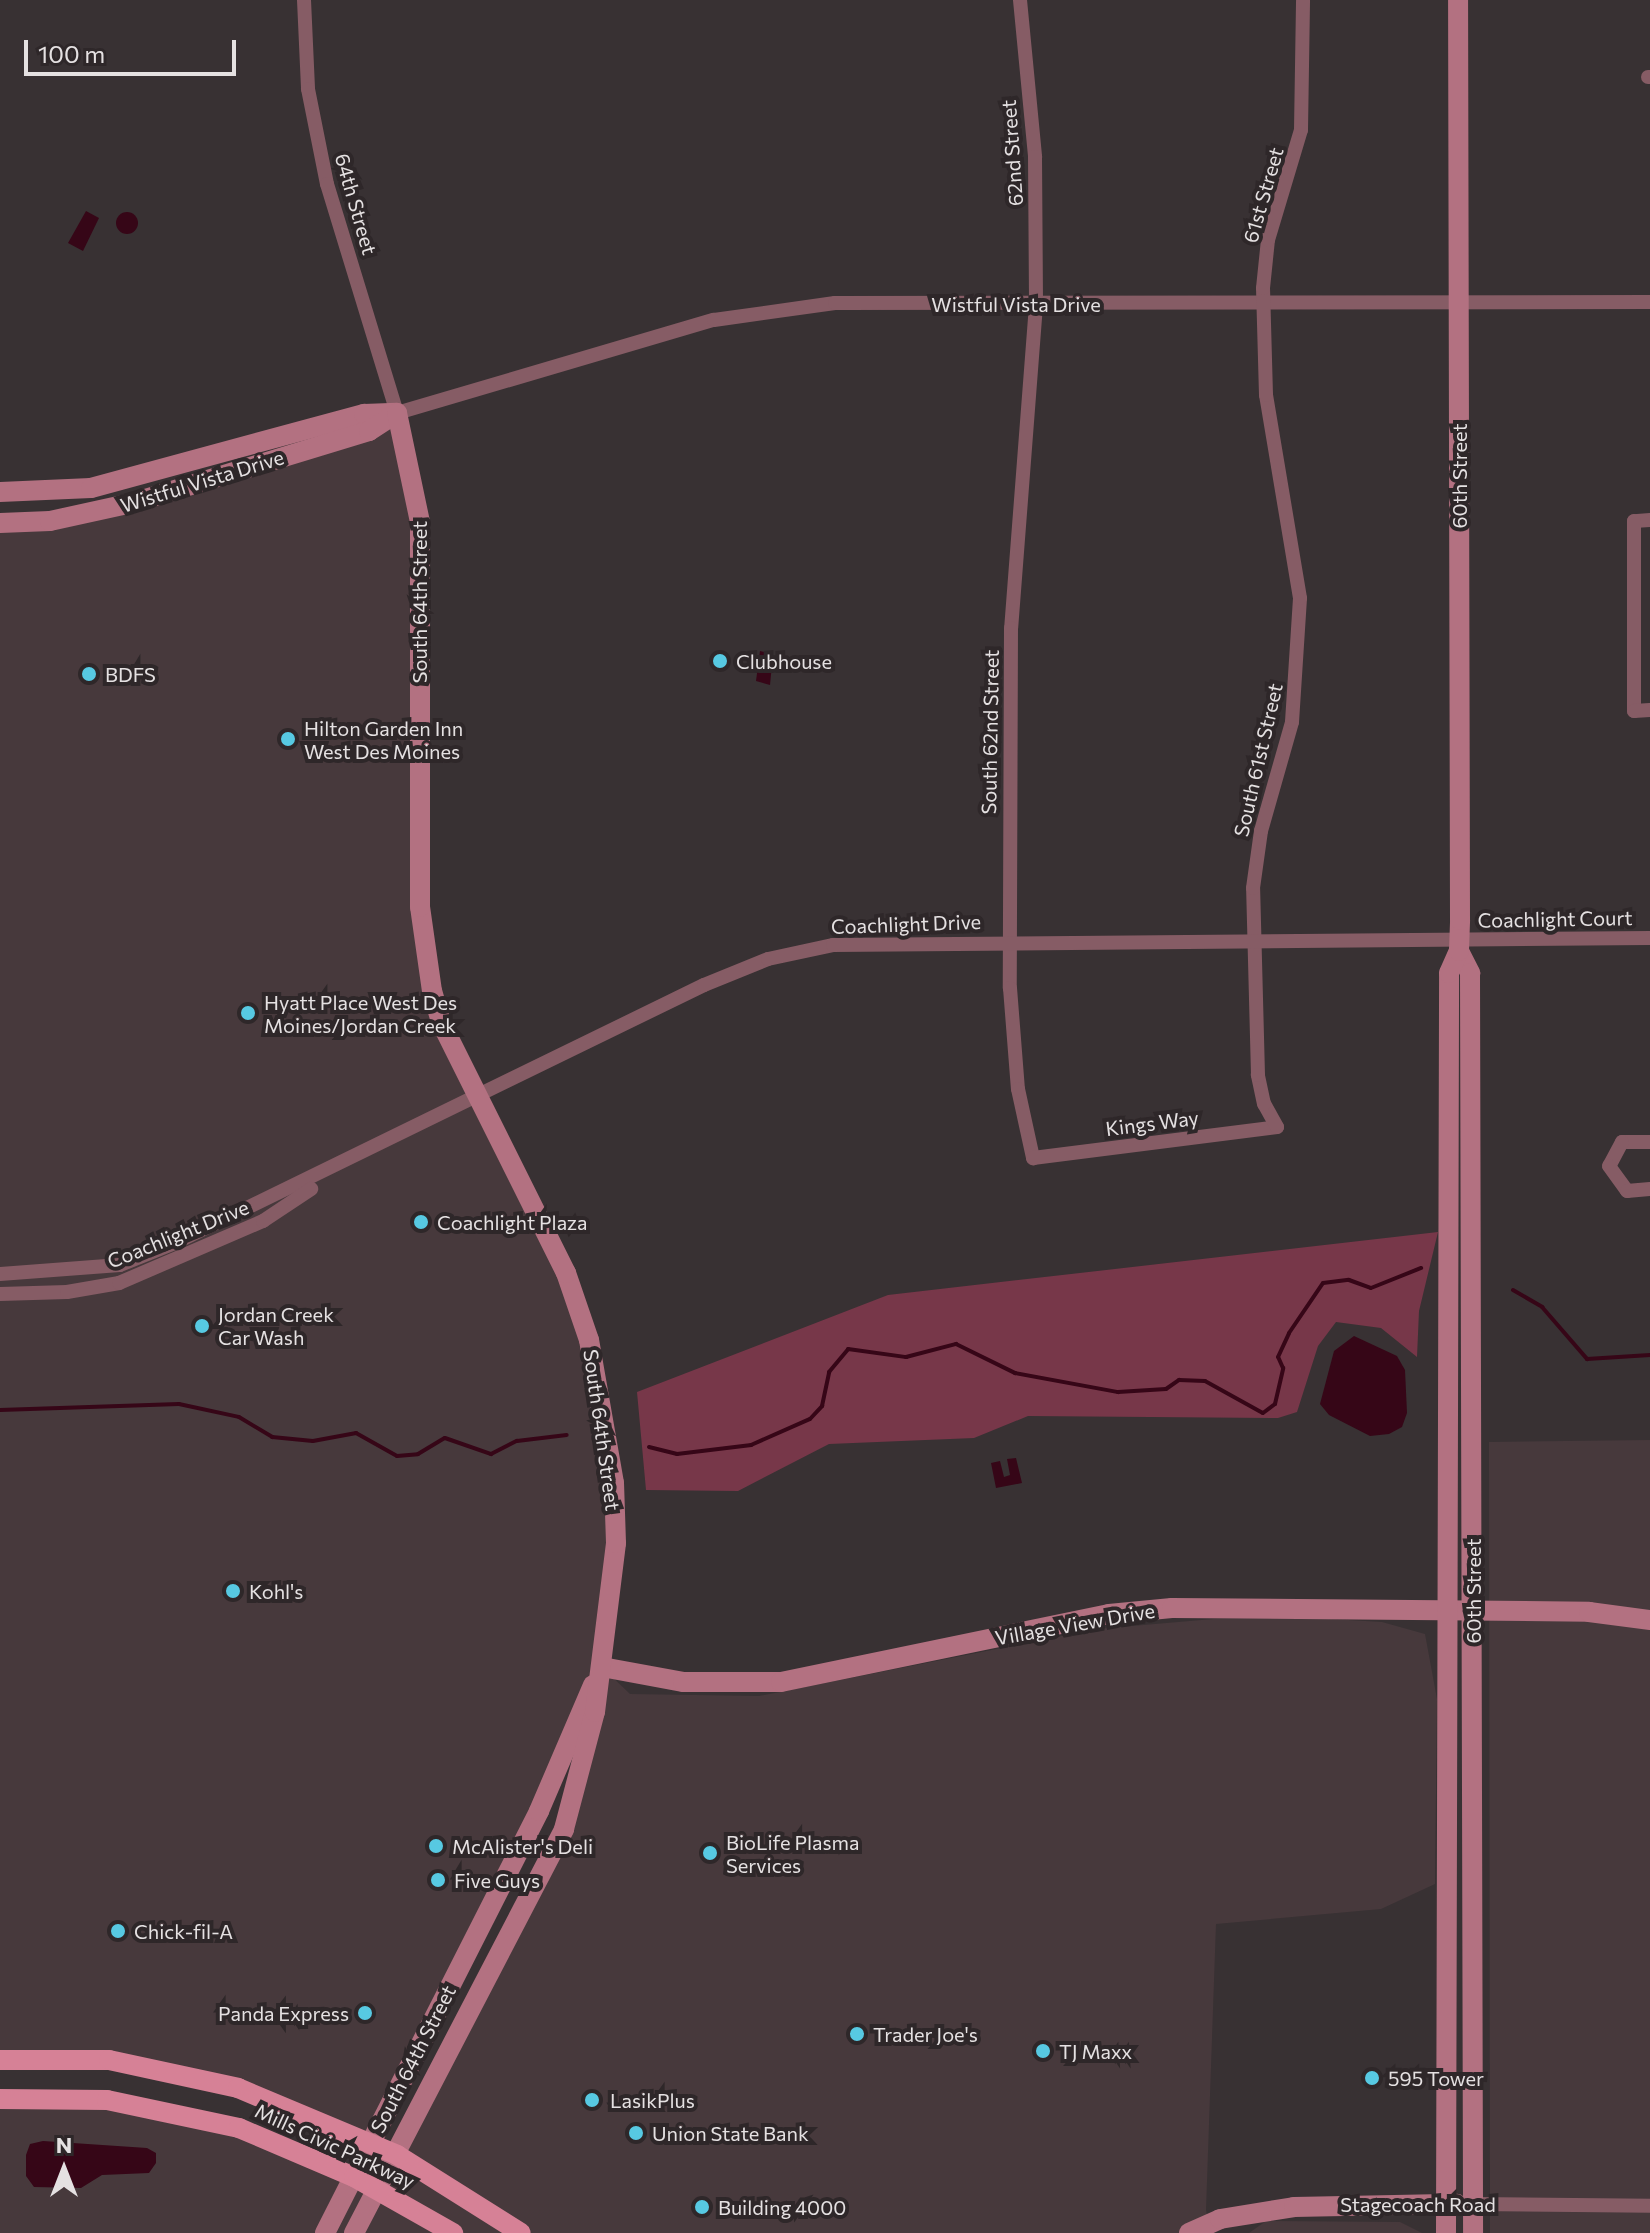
<!DOCTYPE html>
<html>
<head>
<meta charset="utf-8">
<style>
  body { margin:0 }
  #map { position:relative; width:1650px; height:2233px; overflow:hidden; background:#383133; font-family:Commissioner,sans-serif }
  div>[style] { position:absolute }
  .built>* { inset:0; background:#47393c }
  .green>* { inset:0; background:#773749 }
  .water>* { inset:0; background:#360617 }
  .round { border-radius:50% }
  .stream>* { height:4px; margin:-2px; padding:0 2px; transform-origin:2px; border-radius:2px; background:#360617 }
  .street>* { height:14px; margin:-7px; padding:0 7px; transform-origin:7px; border-radius:7px; background:#865c65 }
  .secondary>* { height:20px; margin:-10px; padding:0 10px; transform-origin:10px; border-radius:10px; background:#b37181 }
  .primary>* { height:20px; margin:-10px; padding:0 10px; transform-origin:10px; border-radius:10px; background:#d68196 }
  .dots>* { width:22px; height:22px; translate:-50% -50%; box-sizing:border-box; border:4px solid #2e2729; border-radius:50% }
  span { translate:-50% -50%; white-space:nowrap; text-align:center; line-height:1.15; -webkit-text-stroke:8px #2e2729; paint-order:stroke }
  .street-label { font-size:20px; color:#e5e1e2 }
  .poi-label { font-size:20px; color:#e5e1e2 }
  .left { translate:0 -50%; text-align:left }
  .right { translate:-100% -50%; text-align:right }
  .north { position:absolute; left:24px; top:2129px; width:80px; height:80px; -webkit-text-stroke:6px #2e2729; paint-order:stroke; rotate:0deg; font-size:22px; font-weight:700; line-height:32px; text-align:center; color:#e5e1e2 }
  .north::after { content:''; display:block; margin:auto; width:28px; height:36px; background:#e5e1e2; clip-path:polygon(50% 0,100% 100%,50% 72%,0 100%) }
  .scale { position:absolute; left:24px; top:40px; width:212px; height:36px; box-sizing:border-box; border:4px solid #e5e1e2; border-top:0; padding-left:10px; font-size:24px; line-height:28px; white-space:nowrap; color:#e5e1e2; -webkit-text-stroke:6px #2e2729; paint-order:stroke }
</style>
</head>
<body>
<div id="map">
  <div class="built">
    <i style="clip-path:polygon(397px 413px,411px 471px,432px 991px,566px 1273px,614px 1484px,602px 1667px,630px 1694px,759px 1696px,1097px 1629px,1213px 1619px,1331px 1619px,1382px 1622px,1425px 1634px,1437px 1699px,1435px 1884px,1381px 1909px,1216px 1924px,1206px 2210px,1211px 2233px,0 2233px,0 2099px,153px 2107px,380px 2189px,564px 1829px,595px 1712px,371px 2142px,200px 2077px,0 2060px,0 516px,91px 509px)"></i>
    <i style="clip-path:polygon(1650px 1440px,1650px 2233px,1490px 2233px,1489px 1442px)"></i>
    <i style="clip-path:polygon(1266px 2221px,1400px 2222px,1422px 2233px,1249px 2233px)"></i>
  </div>
  <div class="green">
    <i style="clip-path:polygon(1438px 1232px,1419px 1311px,1417px 1357px,1381px 1328px,1336px 1322px,1318px 1346px,1297px 1412px,1278px 1418px,1028px 1416px,974px 1438px,829px 1444px,738px 1491px,646px 1490px,637px 1392px,888px 1295px)"></i>
  </div>
  <div class="water">
    <i style="clip-path:polygon(86px 211px,99px 218px,83px 251px,68px 243px)"></i>
    <i class="round" style="left:116px;top:212px;width:22px;height:22px"></i>
    <i style="clip-path:polygon(760px 651px,773px 654px,770px 685px,756px 681px)"></i>
    <i style="clip-path:polygon(1354px 1336px,1397px 1356px,1405px 1370px,1407px 1413px,1402px 1427px,1389px 1434px,1370px 1436px,1329px 1415px,1320px 1404px,1334px 1351px)"></i>
    <i style="clip-path:polygon(1016px 1458px,1022px 1483px,996px 1488px,991px 1463px,1000px 1461px,1004px 1477px,1010px 1475px,1007px 1459px)"></i>
    <i style="clip-path:polygon(43px 2141px,147px 2148px,156px 2153px,156px 2163px,149px 2173px,102px 2175px,81px 2188px,34px 2187px,26px 2176px,26px 2155px,30px 2144px)"></i>
  </div>
  <div class="stream">
    <i style="left:1513px;top:1290px;width:34px;rotate:30deg"></i>
    <i style="left:1542px;top:1307px;width:69px;rotate:49.1deg"></i>
    <i style="left:1587px;top:1359px;width:63px;rotate:-3.6deg"></i>
    <i style="left:0;top:1410px;width:179px;rotate:-1.9deg"></i>
    <i style="left:179px;top:1404px;width:61px;rotate:12.2deg"></i>
    <i style="left:239px;top:1417px;width:39px;rotate:31deg"></i>
    <i style="left:272px;top:1437px;width:41px;rotate:5.6deg"></i>
    <i style="left:313px;top:1441px;width:44px;rotate:-10.5deg"></i>
    <i style="left:356px;top:1433px;width:47px;rotate:29.3deg"></i>
    <i style="left:397px;top:1456px;width:21px;rotate:-5deg"></i>
    <i style="left:418px;top:1454px;width:31px;rotate:-31deg"></i>
    <i style="left:445px;top:1438px;width:49px;rotate:19.2deg"></i>
    <i style="left:491px;top:1454px;width:29px;rotate:-27deg"></i>
    <i style="left:517px;top:1441px;width:50px;rotate:-6.8deg"></i>
    <i style="left:649px;top:1447px;width:29px;rotate:14deg"></i>
    <i style="left:677px;top:1454px;width:75px;rotate:-6.9deg"></i>
    <i style="left:751px;top:1445px;width:64px;rotate:-23.8deg"></i>
    <i style="left:810px;top:1419px;width:18px;rotate:-47deg"></i>
    <i style="left:822px;top:1406px;width:35px;rotate:-78deg"></i>
    <i style="left:829px;top:1372px;width:30px;rotate:-50deg"></i>
    <i style="left:848px;top:1349px;width:59px;rotate:7.9deg"></i>
    <i style="left:906px;top:1357px;width:52px;rotate:-14.6deg"></i>
    <i style="left:956px;top:1344px;width:66px;rotate:26.2deg"></i>
    <i style="left:1015px;top:1373px;width:105px;rotate:10.5deg"></i>
    <i style="left:1118px;top:1392px;width:48px;rotate:-3.6deg"></i>
    <i style="left:1166px;top:1389px;width:16px;rotate:-35deg"></i>
    <i style="left:1179px;top:1380px;width:26px;rotate:2deg"></i>
    <i style="left:1205px;top:1381px;width:66px;rotate:28.9deg"></i>
    <i style="left:1263px;top:1413px;width:15px;rotate:-37deg"></i>
    <i style="left:1275px;top:1404px;width:37px;rotate:-77deg"></i>
    <i style="left:1283px;top:1368px;width:12px;rotate:-114deg"></i>
    <i style="left:1278px;top:1357px;width:26px;rotate:-65deg"></i>
    <i style="left:1289px;top:1333px;width:60px;rotate:-55.8deg"></i>
    <i style="left:1323px;top:1283px;width:26px;rotate:-7deg"></i>
    <i style="left:1349px;top:1280px;width:23px;rotate:20deg"></i>
    <i style="left:1371px;top:1288px;width:54px;rotate:-21.8deg"></i>
  </div>
  <div class="street">
    <i style="left:304px;top:0;width:89px;rotate:87.4deg"></i>
    <i style="left:308px;top:89px;width:97px;rotate:78.7deg"></i>
    <i style="left:327px;top:184px;width:239px;rotate:73deg"></i>
    <i style="left:397px;top:413px;width:330px;rotate:-16.4deg"></i>
    <i style="left:714px;top:320px;width:122px;rotate:-8deg"></i>
    <i style="left:835px;top:303px;width:815px;rotate:-0.07deg"></i>
    <i style="left:1020px;top:0;width:158px;rotate:84.5deg"></i>
    <i style="left:1035px;top:157px;width:148px;rotate:89.6deg"></i>
    <i style="left:1036px;top:305px;width:324px;rotate:94.4deg"></i>
    <i style="left:1011px;top:628px;width:360px;rotate:90.2deg"></i>
    <i style="left:1010px;top:988px;width:101px;rotate:85.5deg"></i>
    <i style="left:1018px;top:1089px;width:71px;rotate:77.7deg"></i>
    <i style="left:1033px;top:1158px;width:246px;rotate:-7.2deg"></i>
    <i style="left:1277px;top:1127px;width:26px;rotate:-119deg"></i>
    <i style="left:1264px;top:1104px;width:30px;rotate:-102deg"></i>
    <i style="left:1258px;top:1075px;width:187px;rotate:-91.5deg"></i>
    <i style="left:1253px;top:888px;width:58px;rotate:-82deg"></i>
    <i style="left:1261px;top:831px;width:113px;rotate:-74.1deg"></i>
    <i style="left:1292px;top:722px;width:124px;rotate:-86.3deg"></i>
    <i style="left:1300px;top:598px;width:206px;rotate:-99.5deg"></i>
    <i style="left:1266px;top:395px;width:107px;rotate:-91.6deg"></i>
    <i style="left:1263px;top:288px;width:48px;rotate:-84.1deg"></i>
    <i style="left:1268px;top:240px;width:115px;rotate:-73.3deg"></i>
    <i style="left:1301px;top:130px;width:130px;rotate:-89.1deg"></i>
    <i style="left:1648px;top:77px;width:2px"></i>
    <i style="left:1650px;top:520px;width:16px;rotate:176deg"></i>
    <i style="left:1634px;top:521px;width:190px;rotate:90deg"></i>
    <i style="left:1634px;top:711px;width:16px;rotate:-4deg"></i>
    <i style="left:1650px;top:1142px;width:28px;rotate:180deg"></i>
    <i style="left:1622px;top:1142px;width:27px;rotate:118deg"></i>
    <i style="left:1609px;top:1166px;width:31px;rotate:54deg"></i>
    <i style="left:1627px;top:1191px;width:23px;rotate:-5deg"></i>
    <i style="left:0;top:1274px;width:120px;rotate:-4.3deg"></i>
    <i style="left:120px;top:1265px;width:61px;rotate:-22deg"></i>
    <i style="left:177px;top:1242px;width:586px;rotate:-26deg"></i>
    <i style="left:704px;top:985px;width:69px;rotate:-22.1deg"></i>
    <i style="left:768px;top:959px;width:66px;rotate:-12.2deg"></i>
    <i style="left:833px;top:945px;width:817px;rotate:-0.49deg"></i>
    <i style="left:0;top:1294px;width:67px;rotate:-1.7deg"></i>
    <i style="left:67px;top:1292px;width:53px;rotate:-9.8deg"></i>
    <i style="left:119px;top:1283px;width:157px;rotate:-23.3deg"></i>
    <i style="left:263px;top:1221px;width:58px;rotate:-33.7deg"></i>
    <i style="left:1473px;top:2204px;width:177px;rotate:0.6deg"></i>
  </div>
  <div class="secondary">
    <i style="left:0;top:492px;width:91px;rotate:-2.5deg"></i>
    <i style="left:91px;top:488px;width:283px;rotate:-15.2deg"></i>
    <i style="left:364px;top:414px;width:33px;rotate:-2deg"></i>
    <i style="left:0;top:523px;width:50px;rotate:-2.3deg"></i>
    <i style="left:50px;top:521px;width:84px;rotate:-12.4deg"></i>
    <i style="left:132px;top:503px;width:248px;rotate:-16.9deg"></i>
    <i style="left:369px;top:431px;width:33px;rotate:-33deg"></i>
    <i style="left:1459px;top:951px;width:25px;rotate:63deg"></i>
    <i style="left:1470px;top:973px;width:1260px;rotate:89.86deg"></i>
    <i style="left:602px;top:1667px;width:82px;rotate:10.5deg"></i>
    <i style="left:683px;top:1682px;width:98px"></i>
    <i style="left:781px;top:1682px;width:335px;rotate:-11.7deg"></i>
    <i style="left:1109px;top:1614px;width:63px;rotate:-5.4deg"></i>
    <i style="left:1172px;top:1608px;width:417px;rotate:0.5deg"></i>
    <i style="left:1589px;top:1612px;width:62px;rotate:7.5deg"></i>
    <i style="left:325px;top:2233px;width:473px;rotate:-63.1deg"></i>
    <i style="left:539px;top:1811px;width:137px;rotate:-66.8deg"></i>
    <i style="left:354px;top:2233px;width:455px;rotate:-62.5deg"></i>
    <i style="left:564px;top:1829px;width:121px;rotate:-75.2deg"></i>
    <i style="left:595px;top:1712px;width:170px;rotate:-82.9deg"></i>
    <i style="left:616px;top:1543px;width:60px;rotate:-91.9deg"></i>
    <i style="left:614px;top:1483px;width:145px;rotate:-99.9deg"></i>
    <i style="left:589px;top:1340px;width:71px;rotate:-108.9deg"></i>
    <i style="left:566px;top:1273px;width:280px;rotate:-116.5deg"></i>
    <i style="left:441px;top:1022px;width:32px;rotate:-106deg"></i>
    <i style="left:432px;top:991px;width:85px;rotate:-98.1deg"></i>
    <i style="left:420px;top:907px;width:385px;rotate:-90deg"></i>
    <i style="left:420px;top:522px;width:111px;rotate:-101.9deg"></i>
    <i style="left:1189px;top:2233px;width:34px;rotate:-24deg"></i>
    <i style="left:1220px;top:2219px;width:75px;rotate:-9.2deg"></i>
    <i style="left:1294px;top:2207px;width:163px;rotate:-1.1deg"></i>
    <i style="left:1446px;top:2233px;width:1260px;rotate:-89.86deg"></i>
    <i style="left:1449px;top:973px;width:24px;rotate:-66deg"></i>
    <i style="left:1459px;top:951px;width:31px;rotate:-88deg"></i>
    <i style="left:1460px;top:920px;width:920px;rotate:-90.12deg"></i>
  </div>
  <div class="primary">
    <i style="left:0;top:2060px;width:109px"></i>
    <i style="left:109px;top:2060px;width:132px;rotate:12.2deg"></i>
    <i style="left:238px;top:2088px;width:173px;rotate:22.8deg"></i>
    <i style="left:397px;top:2155px;width:146px;rotate:32.2deg"></i>
    <i style="left:0;top:2099px;width:107px;rotate:0.5deg"></i>
    <i style="left:107px;top:2100px;width:135px;rotate:12deg"></i>
    <i style="left:239px;top:2128px;width:125px;rotate:23.1deg"></i>
    <i style="left:354px;top:2177px;width:114px;rotate:29.5deg"></i>
  </div>
  <div class="dots">
    <i style="left:720px;top:661px;background:#57c9e2"></i>
    <i style="left:89px;top:674px;background:#57c9e2"></i>
    <i style="left:288px;top:739px;background:#57c9e2"></i>
    <i style="left:248px;top:1013px;background:#57c9e2"></i>
    <i style="left:421px;top:1222px;background:#57c9e2"></i>
    <i style="left:202px;top:1326px;background:#57c9e2"></i>
    <i style="left:233px;top:1591px;background:#57c9e2"></i>
    <i style="left:436px;top:1846px;background:#57c9e2"></i>
    <i style="left:710px;top:1853px;background:#57c9e2"></i>
    <i style="left:438px;top:1880px;background:#57c9e2"></i>
    <i style="left:118px;top:1931px;background:#57c9e2"></i>
    <i style="left:365px;top:2013px;background:#57c9e2"></i>
    <i style="left:857px;top:2034px;background:#57c9e2"></i>
    <i style="left:1043px;top:2051px;background:#57c9e2"></i>
    <i style="left:1372px;top:2078px;background:#57c9e2"></i>
    <i style="left:592px;top:2100px;background:#57c9e2"></i>
    <i style="left:636px;top:2133px;background:#57c9e2"></i>
    <i style="left:702px;top:2207px;background:#57c9e2"></i>
  </div>
  <div class="street-label">
    <span style="left:1012px;top:153px;rotate:-94deg">62nd Street</span>
    <span style="left:1263px;top:195px;rotate:-74deg">61st Street</span>
    <span style="left:356px;top:204px;rotate:74deg">64th Street</span>
    <span style="left:1016px;top:304px">Wistful Vista Drive</span>
    <span style="left:1459px;top:476px;rotate:-90deg">60th Street</span>
    <span style="left:202px;top:481px;rotate:-17deg">Wistful Vista Drive</span>
    <span style="left:419px;top:602px;rotate:-90deg">South 64th Street</span>
    <span style="left:990px;top:732px;rotate:-89deg">South 62nd Street</span>
    <span style="left:1258px;top:760px;rotate:-77deg">South 61st Street</span>
    <span style="left:1555px;top:919px;rotate:-1deg">Coachlight Court</span>
    <span style="left:906px;top:924px;rotate:-2deg">Coachlight Drive</span>
    <span style="left:1152px;top:1123px;rotate:-7deg">Kings Way</span>
    <span style="left:178px;top:1234px;rotate:-22deg">Coachlight Drive</span>
    <span style="left:602px;top:1430px;rotate:82deg">South 64th Street</span>
    <span style="left:1473px;top:1591px;rotate:-90deg">60th Street</span>
    <span style="left:1075px;top:1624px;rotate:-10deg">Village View Drive</span>
    <span style="left:413px;top:2059px;rotate:-63deg">South 64th Street</span>
    <span style="left:335px;top:2146px;rotate:25deg">Mills Civic Parkway</span>
    <span style="left:1418px;top:2204px">Stagecoach Road</span>
  </div>
  <div class="poi-label">
    <span class="left" style="left:736px;top:661px">Clubhouse</span>
    <span class="left" style="left:105px;top:674px">BDFS</span>
    <span class="left" style="left:304px;top:740px">Hilton Garden Inn<br>West Des Moines</span>
    <span class="left" style="left:264px;top:1014px">Hyatt Place West Des<br>Moines/Jordan Creek</span>
    <span class="left" style="left:437px;top:1222px">Coachlight Plaza</span>
    <span class="left" style="left:218px;top:1326px">Jordan Creek<br>Car Wash</span>
    <span class="left" style="left:249px;top:1591px">Kohl's</span>
    <span class="left" style="left:726px;top:1854px">BioLife Plasma<br>Services</span>
    <span class="left" style="left:452px;top:1846px">McAlister's Deli</span>
    <span class="left" style="left:454px;top:1880px">Five Guys</span>
    <span class="left" style="left:134px;top:1931px">Chick-fil-A</span>
    <span class="right" style="left:349px;top:2013px">Panda Express</span>
    <span class="left" style="left:873px;top:2034px">Trader Joe's</span>
    <span class="left" style="left:1059px;top:2051px">TJ Maxx</span>
    <span class="left" style="left:1388px;top:2078px">595 Tower</span>
    <span class="left" style="left:610px;top:2100px">LasikPlus</span>
    <span class="left" style="left:652px;top:2133px">Union State Bank</span>
    <span class="left" style="left:718px;top:2207px">Building 4000</span>
  </div>
  <div class="north">N</div>
  <div class="scale">100 m</div>
</div>
</body>
</html>
